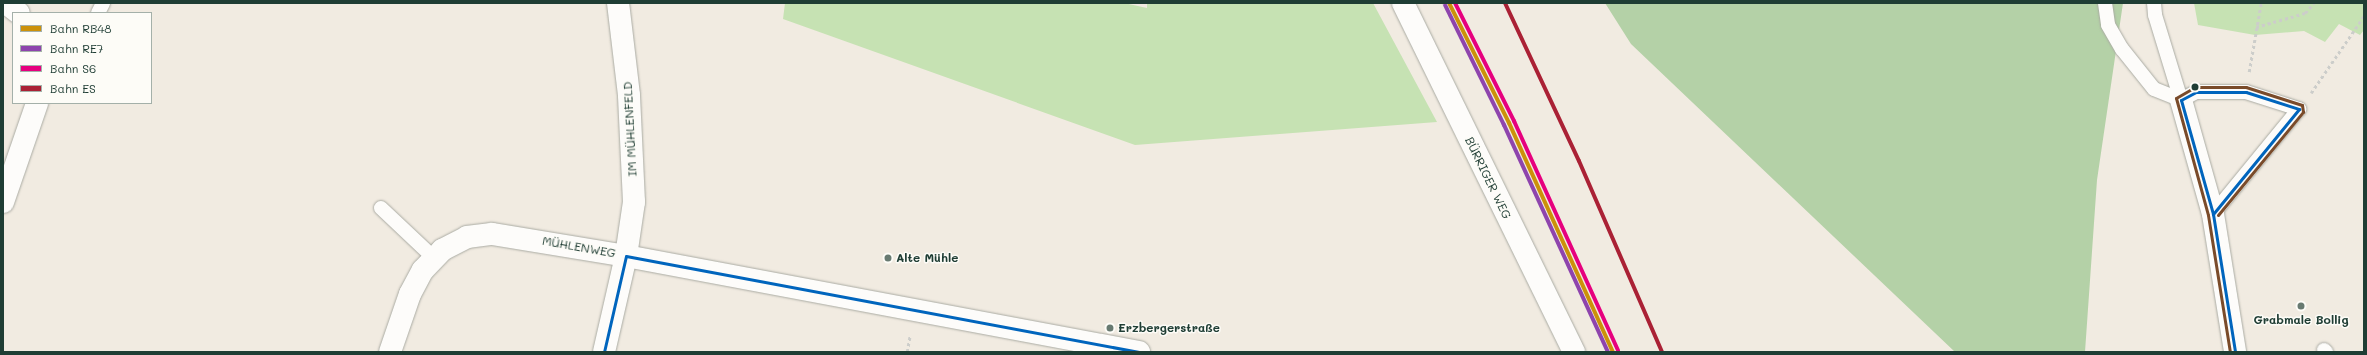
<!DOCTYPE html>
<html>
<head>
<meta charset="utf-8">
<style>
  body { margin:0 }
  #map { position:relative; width:2367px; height:355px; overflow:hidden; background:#f1ebe1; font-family:Mali,sans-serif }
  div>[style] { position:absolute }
  .green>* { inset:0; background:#c6e2b3 }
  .forest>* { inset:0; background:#b4d1a7 }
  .path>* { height:2.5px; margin-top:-1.25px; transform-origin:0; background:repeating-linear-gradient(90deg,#cccdca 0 3px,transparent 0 6px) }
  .roads { filter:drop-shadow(0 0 1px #aaaba3) drop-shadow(0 0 1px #aaaba3) }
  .lane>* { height:14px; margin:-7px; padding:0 7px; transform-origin:7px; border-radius:7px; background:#fdfcfa }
  .street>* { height:22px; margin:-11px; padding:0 11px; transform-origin:11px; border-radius:11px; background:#fdfcfa }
  .bus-1>* { height:3px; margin:-1.5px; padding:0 1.5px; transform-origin:1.5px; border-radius:1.5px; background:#0065bd }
  .bus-2>* { height:3px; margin:-1.5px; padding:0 1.5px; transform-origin:1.5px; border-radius:1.5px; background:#7a4b2a }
  .rail-1>* { height:4px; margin:-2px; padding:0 2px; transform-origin:2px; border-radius:2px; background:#cc910a }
  .rail-2>* { height:4px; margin:-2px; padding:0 2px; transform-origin:2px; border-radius:2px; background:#8e44ad }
  .rail-3>* { height:4px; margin:-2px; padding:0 2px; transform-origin:2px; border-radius:2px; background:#e6007e }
  .rail-4>* { height:4px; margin:-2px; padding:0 2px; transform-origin:2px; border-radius:2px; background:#aa2135 }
  .dots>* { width:11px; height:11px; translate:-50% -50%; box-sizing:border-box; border:2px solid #fdfcf7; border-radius:50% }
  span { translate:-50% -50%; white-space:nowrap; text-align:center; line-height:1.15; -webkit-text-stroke:3px #fdfcf7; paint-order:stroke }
  .street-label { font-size:12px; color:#1f3d34 }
  .poi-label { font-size:12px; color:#1f3d34; font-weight:700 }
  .left { translate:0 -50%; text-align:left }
  .frame { position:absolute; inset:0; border:4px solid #1f3d34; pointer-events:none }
  .legend { position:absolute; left:12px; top:12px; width:140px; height:92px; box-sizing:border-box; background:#fdfcf7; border:1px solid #a4b0a9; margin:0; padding:5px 7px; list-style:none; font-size:12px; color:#1f3d34 }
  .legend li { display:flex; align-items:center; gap:8px; height:20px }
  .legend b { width:20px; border:1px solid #a4b0a9 }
</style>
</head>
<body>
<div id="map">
  <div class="green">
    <i style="clip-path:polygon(785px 3px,1124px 3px,1147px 8px,1147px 3px,1373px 3px,1437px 122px,1135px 145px,783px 19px)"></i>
    <i style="clip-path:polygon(2194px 3px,2364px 3px,2364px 30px,2360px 35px,2339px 24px,2325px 42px,2304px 31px,2255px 35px,2198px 25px)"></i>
  </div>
  <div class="forest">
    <i style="clip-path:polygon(1605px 3px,2123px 3px,2097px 180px,2085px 352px,1955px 352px,1631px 44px)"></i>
  </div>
  <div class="path">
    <i style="left:2256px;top:27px;width:51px;rotate:-15.9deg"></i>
    <i style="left:2305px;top:13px;width:13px;rotate:-48deg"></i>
    <i style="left:2249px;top:72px;width:70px;rotate:-80.1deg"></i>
    <i style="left:2311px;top:93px;width:93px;rotate:-55.5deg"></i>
    <i style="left:907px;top:352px;width:17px;rotate:-80deg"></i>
  </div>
  <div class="roads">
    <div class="lane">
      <i style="left:2105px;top:3px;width:22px;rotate:82deg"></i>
      <i style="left:2108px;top:25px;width:28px;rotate:60deg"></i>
      <i style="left:2122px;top:49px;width:51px;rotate:51.3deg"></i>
      <i style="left:2154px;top:89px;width:29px;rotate:22deg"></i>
      <i style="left:2154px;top:3px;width:12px;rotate:85deg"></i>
      <i style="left:2155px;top:15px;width:89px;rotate:73deg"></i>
      <i style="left:98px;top:13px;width:11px;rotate:-63deg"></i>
      <i style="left:2181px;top:100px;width:17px;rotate:-28deg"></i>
      <i style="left:2196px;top:92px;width:50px"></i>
      <i style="left:2246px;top:92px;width:56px;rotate:17.8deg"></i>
      <i style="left:2299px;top:109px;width:136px;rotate:129.3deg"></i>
      <i style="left:381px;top:208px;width:73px;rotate:43.3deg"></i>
      <i style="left:2324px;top:350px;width:3px;rotate:45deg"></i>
    </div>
    <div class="street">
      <i style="left:6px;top:3px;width:16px;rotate:38deg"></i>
      <i style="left:1403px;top:3px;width:389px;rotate:63.9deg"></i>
      <i style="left:2181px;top:100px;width:118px;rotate:74.3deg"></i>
      <i style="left:2213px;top:214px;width:140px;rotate:80.9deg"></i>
      <i style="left:3px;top:202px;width:105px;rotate:-71deg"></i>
      <i style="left:390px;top:352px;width:61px;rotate:-71deg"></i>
      <i style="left:410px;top:294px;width:27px;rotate:-62deg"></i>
      <i style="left:423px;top:270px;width:28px;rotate:-46deg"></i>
      <i style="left:442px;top:250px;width:28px;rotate:-27deg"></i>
      <i style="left:467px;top:237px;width:25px;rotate:-7deg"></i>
      <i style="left:492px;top:234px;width:136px;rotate:9.3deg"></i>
      <i style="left:626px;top:256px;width:522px;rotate:10.6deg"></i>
      <i style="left:604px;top:352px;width:98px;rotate:-77.1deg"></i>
      <i style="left:626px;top:256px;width:55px;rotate:-81.6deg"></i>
      <i style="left:634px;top:202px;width:107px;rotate:-92.7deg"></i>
      <i style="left:629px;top:95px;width:93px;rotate:-96.8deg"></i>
    </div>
  </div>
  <div class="bus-1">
    <i style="left:2181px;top:100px;width:17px;rotate:-28deg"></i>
    <i style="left:2196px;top:92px;width:50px"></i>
    <i style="left:2246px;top:92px;width:56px;rotate:17.8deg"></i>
    <i style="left:2299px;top:109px;width:136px;rotate:129.3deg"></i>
    <i style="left:2181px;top:100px;width:118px;rotate:74.3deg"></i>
    <i style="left:2213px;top:214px;width:140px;rotate:80.9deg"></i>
    <i style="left:626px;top:256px;width:522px;rotate:10.6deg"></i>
    <i style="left:604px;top:352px;width:98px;rotate:-77.1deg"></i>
  </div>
  <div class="bus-2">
    <i style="left:2218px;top:215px;width:134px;rotate:-50.5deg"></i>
    <i style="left:2303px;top:112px;width:7px;rotate:-98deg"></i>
    <i style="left:2302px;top:105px;width:59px;rotate:-162.2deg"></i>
    <i style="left:2246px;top:87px;width:51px;rotate:180deg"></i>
    <i style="left:2195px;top:87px;width:22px;rotate:150deg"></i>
    <i style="left:2176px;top:98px;width:121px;rotate:74.7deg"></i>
    <i style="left:2208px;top:215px;width:139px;rotate:80.9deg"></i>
  </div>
  <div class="rail-1">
    <i style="left:1449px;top:3px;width:134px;rotate:63.4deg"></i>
    <i style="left:1509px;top:123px;width:252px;rotate:65.6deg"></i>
  </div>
  <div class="rail-2">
    <i style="left:1445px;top:5px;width:134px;rotate:63.8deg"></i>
    <i style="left:1504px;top:125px;width:250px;rotate:65.4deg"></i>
  </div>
  <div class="rail-3">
    <i style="left:1455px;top:3px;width:132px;rotate:63.4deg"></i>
    <i style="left:1514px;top:121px;width:252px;rotate:65.6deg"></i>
  </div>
  <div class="rail-4">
    <i style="left:1505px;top:3px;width:174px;rotate:64.9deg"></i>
    <i style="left:1579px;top:161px;width:208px;rotate:66.5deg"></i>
  </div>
  <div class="dots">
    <i style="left:2195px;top:87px;background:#1f3d34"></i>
    <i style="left:888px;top:258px;background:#687a71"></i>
    <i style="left:2301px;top:306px;background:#687a71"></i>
    <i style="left:1110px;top:328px;background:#687a71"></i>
  </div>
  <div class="street-label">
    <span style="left:630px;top:129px;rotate:-93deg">IM MÜHLENFELD</span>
    <span style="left:1488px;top:178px;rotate:64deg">BÜRRIGER WEG</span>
    <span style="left:579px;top:247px;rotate:10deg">MÜHLENWEG</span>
  </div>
  <div class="poi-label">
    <span class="left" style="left:896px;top:258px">Alte Mühle</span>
    <span style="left:2301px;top:320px">Grabmale Bollig</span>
    <span class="left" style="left:1118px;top:328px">Erzbergerstraße</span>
  </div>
  <div class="frame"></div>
  <ul class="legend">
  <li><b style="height:5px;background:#cc910a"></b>Bahn RB48</li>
  <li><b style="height:5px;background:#8e44ad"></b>Bahn RE7</li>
  <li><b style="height:5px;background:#e6007e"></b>Bahn S6</li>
  <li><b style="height:5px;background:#aa2135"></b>Bahn ES</li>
  </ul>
</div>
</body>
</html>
